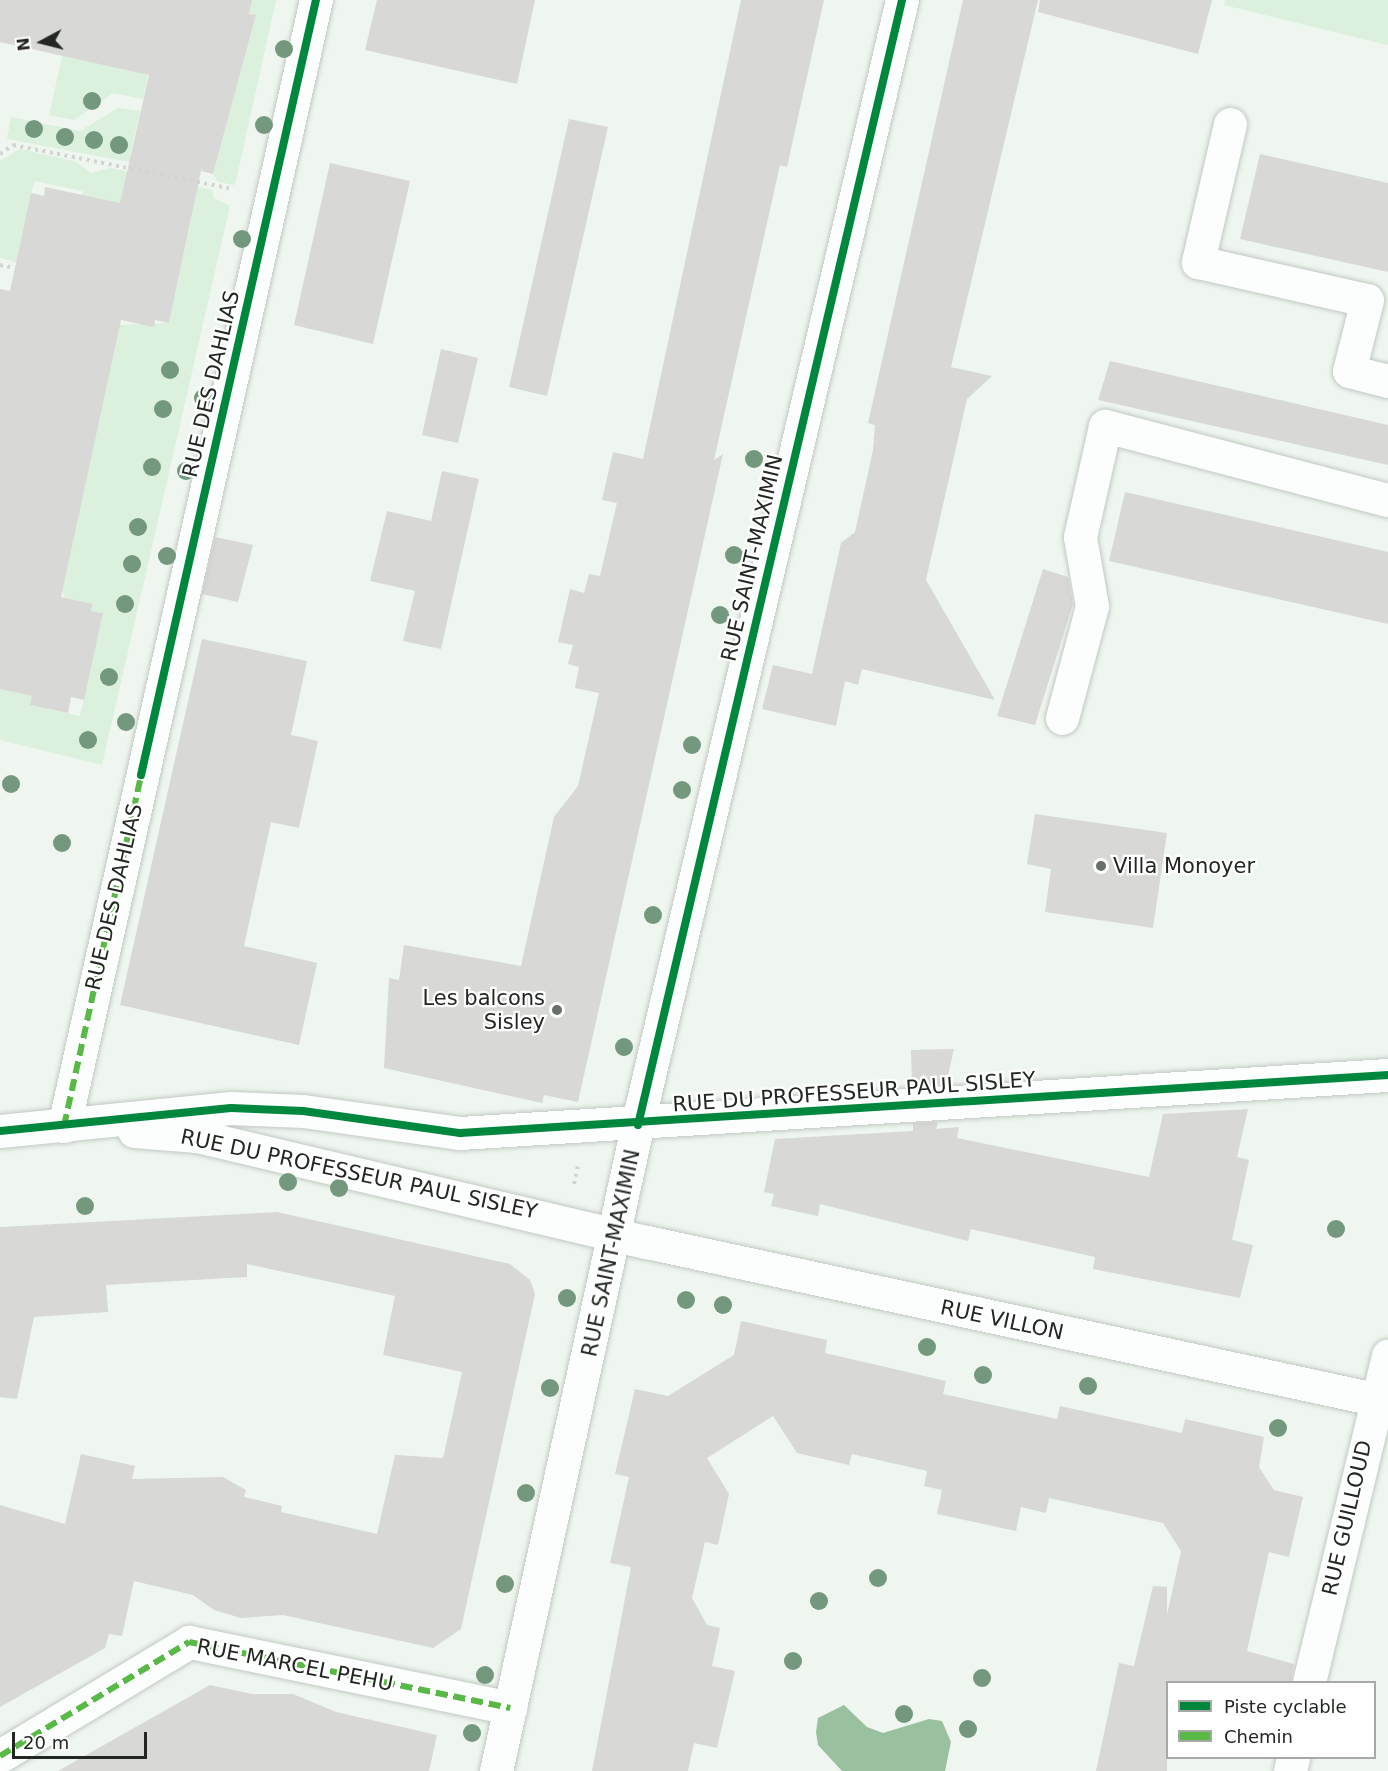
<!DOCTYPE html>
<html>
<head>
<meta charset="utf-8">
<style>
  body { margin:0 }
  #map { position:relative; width:1388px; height:1771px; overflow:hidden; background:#eef6ef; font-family:"DejaVu Sans",sans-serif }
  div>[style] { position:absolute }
  .green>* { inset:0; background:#dbf0dd }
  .water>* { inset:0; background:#99c19f }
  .building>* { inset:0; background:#d8d8d6 }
  .path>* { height:4px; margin-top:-2px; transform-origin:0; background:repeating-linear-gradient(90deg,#d3d5d3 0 3px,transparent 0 7.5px) }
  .roads { filter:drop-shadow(0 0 2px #c2c8c3) drop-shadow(0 0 2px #c2c8c3) }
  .minor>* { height:33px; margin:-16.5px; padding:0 16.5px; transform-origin:16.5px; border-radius:16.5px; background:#fcfefd }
  .quiet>* { height:6px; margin-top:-3px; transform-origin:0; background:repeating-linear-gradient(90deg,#58b947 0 12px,transparent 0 18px) }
  .cycleway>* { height:8px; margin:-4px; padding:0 4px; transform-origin:4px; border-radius:4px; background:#00873e }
  .trees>* { width:18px; height:18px; margin:-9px; border-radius:50%; background:#74987d }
  .dots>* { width:16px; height:16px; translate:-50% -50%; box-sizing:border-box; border:3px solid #fff; border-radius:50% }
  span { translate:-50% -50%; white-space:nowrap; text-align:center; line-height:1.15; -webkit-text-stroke:4.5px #fff; paint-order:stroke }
  .street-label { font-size:21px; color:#222722 }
  .poi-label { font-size:21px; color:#222722 }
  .left { translate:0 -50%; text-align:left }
  .right { translate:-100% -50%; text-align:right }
  .legend { position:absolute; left:1166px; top:1681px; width:210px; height:78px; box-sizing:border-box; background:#fff; border:2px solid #a7a9a7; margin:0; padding:8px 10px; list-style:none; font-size:18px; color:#222722 }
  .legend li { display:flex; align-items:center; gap:12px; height:30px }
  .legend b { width:30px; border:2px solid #a7a9a7 }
  .north { position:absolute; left:12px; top:12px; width:60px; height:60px; -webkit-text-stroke:4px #fff; paint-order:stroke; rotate:263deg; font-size:16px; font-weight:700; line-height:24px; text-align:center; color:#222722 }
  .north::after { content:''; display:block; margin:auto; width:21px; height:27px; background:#222722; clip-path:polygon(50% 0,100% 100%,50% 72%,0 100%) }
  .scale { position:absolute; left:12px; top:1732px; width:135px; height:27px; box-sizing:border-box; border:3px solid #222722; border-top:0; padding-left:8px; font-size:18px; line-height:21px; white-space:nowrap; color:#222722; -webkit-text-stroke:4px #fff; paint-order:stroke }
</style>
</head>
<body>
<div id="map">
  <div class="green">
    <i style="clip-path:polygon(252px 0,276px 0,235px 185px,218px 182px,213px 174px,256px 16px,249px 14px)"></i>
    <i style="clip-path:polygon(1225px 0,1388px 0,1388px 45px,1224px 5px)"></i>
    <i style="clip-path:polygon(63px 53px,148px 75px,143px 99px,113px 93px,74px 120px,49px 115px)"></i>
    <i style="clip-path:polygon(118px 108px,140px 111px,130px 155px,139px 157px,140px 164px,7px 139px,11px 117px,80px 131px)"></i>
    <i style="clip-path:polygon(20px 149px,77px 162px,91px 173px,111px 168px,212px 190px,214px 198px,230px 206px,102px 765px,0 740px,0 689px,32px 696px,30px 705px,80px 716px,103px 613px,91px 611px,93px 604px,65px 598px,62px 591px,119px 325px,169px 323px,192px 215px,140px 204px,80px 204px,83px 191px,34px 181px,16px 262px,0 258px,0 161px)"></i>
  </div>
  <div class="water">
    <i style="clip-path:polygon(844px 1705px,867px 1727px,883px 1733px,929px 1719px,942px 1721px,951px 1742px,945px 1771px,842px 1771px,818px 1745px,816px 1732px,818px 1718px)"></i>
  </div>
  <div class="building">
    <i style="clip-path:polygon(0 0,252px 0,249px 14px,256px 15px,213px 174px,201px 171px,169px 323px,155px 320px,154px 327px,121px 320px,61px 597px,93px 604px,91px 611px,103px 613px,84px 700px,71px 697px,68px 713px,30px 705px,32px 696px,0 689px,0 289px,10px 291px,31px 193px,44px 196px,45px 187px,120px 203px,149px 75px,0 42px)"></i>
    <i style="clip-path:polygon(377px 0,535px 0,517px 84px,365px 50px)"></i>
    <i style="clip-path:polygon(741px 0,824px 0,787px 167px,780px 165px,714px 460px,723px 454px,578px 1102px,544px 1095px,542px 1103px,384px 1068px,389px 978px,399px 980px,404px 945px,521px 966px,554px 817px,578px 786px,599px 693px,575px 688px,579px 667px,568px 664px,573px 645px,558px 642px,570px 589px,584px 593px,589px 574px,600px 576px,617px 503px,602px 500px,613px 452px,643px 459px)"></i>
    <i style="clip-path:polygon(963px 0,1038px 0,951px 367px,992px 376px,967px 399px,926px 580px,995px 700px,862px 669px,858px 685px,845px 681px,836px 726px,762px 709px,773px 665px,812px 674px,841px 543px,855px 532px,873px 450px,875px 425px,868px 423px)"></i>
    <i style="clip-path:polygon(1040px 0,1212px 0,1198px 54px,1038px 12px)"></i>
    <i style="clip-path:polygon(569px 119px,608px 127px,547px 396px,509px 387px)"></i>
    <i style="clip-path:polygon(1260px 154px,1388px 183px,1388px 272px,1240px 239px)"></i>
    <i style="clip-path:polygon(330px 163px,410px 181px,373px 344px,294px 325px)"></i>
    <i style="clip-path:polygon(441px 349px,478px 358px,458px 443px,422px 435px)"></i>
    <i style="clip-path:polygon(1110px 361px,1388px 425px,1388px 465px,1098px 400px)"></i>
    <i style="clip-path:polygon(442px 471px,479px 479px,441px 649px,403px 641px,415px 591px,370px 581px,387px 511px,431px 521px)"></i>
    <i style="clip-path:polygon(1125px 492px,1388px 552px,1388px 624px,1109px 561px)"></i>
    <i style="clip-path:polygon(215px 537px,253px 545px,238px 602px,202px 594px)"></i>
    <i style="clip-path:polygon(1043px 569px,1068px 577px,1073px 604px,1035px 725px,997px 716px)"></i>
    <i style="clip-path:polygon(202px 639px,307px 661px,291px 735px,318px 741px,299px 828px,271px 822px,244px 946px,317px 963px,299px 1045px,120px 1005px)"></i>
    <i style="clip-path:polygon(1035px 814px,1167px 833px,1153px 928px,1045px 912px,1051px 869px,1027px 864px)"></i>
    <i style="clip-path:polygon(954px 1049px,946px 1084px,912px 1086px,911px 1050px)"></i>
    <i style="clip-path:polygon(1248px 1109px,1237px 1157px,1249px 1160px,1232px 1240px,1253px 1245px,1240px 1298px,1093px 1269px,1095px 1257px,971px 1229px,968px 1241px,820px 1204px,818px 1216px,771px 1206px,774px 1194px,764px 1192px,775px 1139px,913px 1131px,913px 1123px,938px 1122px,936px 1129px,959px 1127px,957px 1138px,1149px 1177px,1163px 1114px)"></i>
    <i style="clip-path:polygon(277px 1212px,510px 1264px,530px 1280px,535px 1294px,461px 1629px,433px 1648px,283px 1615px,241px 1618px,214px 1610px,193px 1595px,134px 1581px,122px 1636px,109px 1634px,105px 1648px,0 1707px,0 1505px,65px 1524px,81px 1454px,135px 1466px,132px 1479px,223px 1477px,246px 1490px,244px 1497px,282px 1506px,281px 1512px,377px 1534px,395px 1455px,443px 1458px,462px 1372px,383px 1355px,395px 1296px,247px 1264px,247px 1277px,106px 1285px,108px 1312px,34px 1317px,17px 1399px,0 1397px,0 1227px)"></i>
    <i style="clip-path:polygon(741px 1321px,827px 1340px,825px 1353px,946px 1381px,943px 1394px,1057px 1419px,1060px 1406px,1182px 1433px,1185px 1419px,1264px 1437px,1259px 1467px,1274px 1490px,1303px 1497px,1289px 1557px,1269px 1552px,1247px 1651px,1294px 1664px,1291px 1683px,1167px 1683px,1167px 1771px,1096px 1771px,1119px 1663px,1134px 1666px,1153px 1586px,1167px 1587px,1167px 1615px,1181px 1551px,1163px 1523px,1049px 1498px,1046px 1513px,1021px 1507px,1016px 1531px,937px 1514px,942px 1490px,924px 1486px,927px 1471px,852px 1454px,849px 1465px,797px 1453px,773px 1416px,707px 1458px,729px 1494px,718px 1545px,705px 1542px,692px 1598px,707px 1625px,720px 1628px,712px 1666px,735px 1671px,717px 1748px,694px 1743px,688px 1771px,592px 1771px,631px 1567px,610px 1563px,629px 1477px,615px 1474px,635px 1389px,668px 1396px,734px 1355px)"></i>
    <i style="clip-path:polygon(210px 1685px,252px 1694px,293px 1694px,336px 1712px,437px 1735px,429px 1771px,58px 1771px)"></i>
  </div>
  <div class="path">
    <i style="left:0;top:154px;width:16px;rotate:-35deg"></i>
    <i style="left:13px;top:145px;width:224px;rotate:11.3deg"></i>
    <i style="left:0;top:265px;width:15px;rotate:11deg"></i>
    <i style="left:574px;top:1184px;width:19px;rotate:-78deg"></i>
  </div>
  <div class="roads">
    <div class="minor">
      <i style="left:1230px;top:124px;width:142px;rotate:103.1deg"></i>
      <i style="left:1198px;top:262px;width:173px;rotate:12.7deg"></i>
      <i style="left:1367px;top:300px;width:73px;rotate:104.2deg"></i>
      <i style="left:1349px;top:371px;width:40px;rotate:14.4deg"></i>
      <i style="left:1062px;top:718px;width:116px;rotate:-75deg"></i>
      <i style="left:1092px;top:606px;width:70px;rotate:-99.9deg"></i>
      <i style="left:1080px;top:537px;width:114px;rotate:-77.3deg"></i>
      <i style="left:1105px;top:426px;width:293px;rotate:14.7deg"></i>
      <i style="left:64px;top:1126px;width:1154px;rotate:-77.39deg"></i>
      <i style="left:0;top:1131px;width:232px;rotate:-5.7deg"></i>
      <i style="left:231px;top:1108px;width:72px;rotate:2.4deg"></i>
      <i style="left:303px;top:1111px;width:159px;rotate:8deg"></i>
      <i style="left:460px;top:1133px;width:930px;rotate:-3.58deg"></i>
      <i style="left:134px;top:1131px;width:63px;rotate:4.5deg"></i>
      <i style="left:197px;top:1136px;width:462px;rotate:13.3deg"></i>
      <i style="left:647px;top:1242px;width:758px;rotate:12.18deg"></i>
      <i style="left:1309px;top:1682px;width:336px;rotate:-76.4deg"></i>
      <i style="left:0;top:1756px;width:221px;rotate:-31.1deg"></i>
      <i style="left:189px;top:1642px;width:328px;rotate:11.6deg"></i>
      <i style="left:496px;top:1771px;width:678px;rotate:-77.65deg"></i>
      <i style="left:641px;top:1109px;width:1139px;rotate:-76.76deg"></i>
      <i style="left:1290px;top:1771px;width:13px;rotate:-77deg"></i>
    </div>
  </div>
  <div class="quiet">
    <i style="left:64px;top:1126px;width:364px;rotate:-77.6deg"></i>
    <i style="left:0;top:1756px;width:221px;rotate:-31.1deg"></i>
    <i style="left:189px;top:1642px;width:328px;rotate:11.6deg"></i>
  </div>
  <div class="cycleway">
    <i style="left:141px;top:775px;width:795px;rotate:-77.28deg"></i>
    <i style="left:638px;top:1125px;width:1156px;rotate:-76.79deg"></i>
    <i style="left:0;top:1131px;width:232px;rotate:-5.7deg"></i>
    <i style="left:231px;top:1108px;width:72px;rotate:2.4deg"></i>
    <i style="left:303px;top:1111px;width:159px;rotate:8deg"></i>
    <i style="left:460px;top:1133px;width:930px;rotate:-3.58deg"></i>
  </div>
  <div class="trees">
    <i style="left:284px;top:49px"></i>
    <i style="left:92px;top:101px"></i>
    <i style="left:264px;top:125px"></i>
    <i style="left:34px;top:129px"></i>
    <i style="left:65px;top:137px"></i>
    <i style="left:94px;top:140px"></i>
    <i style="left:119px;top:145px"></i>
    <i style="left:242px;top:239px"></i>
    <i style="left:170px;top:370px"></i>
    <i style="left:203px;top:398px"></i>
    <i style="left:163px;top:409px"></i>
    <i style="left:754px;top:459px"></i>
    <i style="left:152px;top:467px"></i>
    <i style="left:186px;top:471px"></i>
    <i style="left:138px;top:527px"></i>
    <i style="left:734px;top:555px"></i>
    <i style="left:167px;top:556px"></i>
    <i style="left:132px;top:564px"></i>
    <i style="left:125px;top:604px"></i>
    <i style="left:720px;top:615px"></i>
    <i style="left:109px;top:677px"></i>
    <i style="left:126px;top:722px"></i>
    <i style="left:88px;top:740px"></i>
    <i style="left:692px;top:745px"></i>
    <i style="left:11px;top:784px"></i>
    <i style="left:682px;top:790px"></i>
    <i style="left:62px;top:843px"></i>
    <i style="left:653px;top:915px"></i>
    <i style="left:624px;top:1047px"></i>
    <i style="left:288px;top:1182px"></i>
    <i style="left:339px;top:1188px"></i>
    <i style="left:85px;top:1206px"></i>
    <i style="left:1336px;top:1229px"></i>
    <i style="left:567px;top:1298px"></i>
    <i style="left:686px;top:1300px"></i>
    <i style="left:723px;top:1305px"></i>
    <i style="left:927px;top:1347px"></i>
    <i style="left:983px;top:1375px"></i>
    <i style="left:1088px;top:1386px"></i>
    <i style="left:550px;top:1388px"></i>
    <i style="left:1278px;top:1428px"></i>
    <i style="left:526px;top:1493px"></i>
    <i style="left:878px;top:1578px"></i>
    <i style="left:505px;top:1584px"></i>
    <i style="left:819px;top:1601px"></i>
    <i style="left:793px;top:1661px"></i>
    <i style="left:485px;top:1675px"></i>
    <i style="left:982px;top:1678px"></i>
    <i style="left:904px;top:1714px"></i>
    <i style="left:968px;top:1729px"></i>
    <i style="left:472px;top:1733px"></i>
  </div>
  <div class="dots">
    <i style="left:1101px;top:866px;background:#696f6a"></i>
    <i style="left:557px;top:1010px;background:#696f6a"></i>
  </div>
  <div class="street-label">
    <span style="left:211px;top:384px;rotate:-77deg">RUE DES DAHLIAS</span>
    <span style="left:752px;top:558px;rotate:-77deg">RUE SAINT-MAXIMIN</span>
    <span style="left:114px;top:897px;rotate:-77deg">RUE DES DAHLIAS</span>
    <span style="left:854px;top:1092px;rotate:-4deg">RUE DU PROFESSEUR PAUL SISLEY</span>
    <span style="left:359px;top:1174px;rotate:12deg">RUE DU PROFESSEUR PAUL SISLEY</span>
    <span style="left:611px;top:1253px;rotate:-78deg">RUE SAINT-MAXIMIN</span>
    <span style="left:1002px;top:1320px;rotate:12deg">RUE VILLON</span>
    <span style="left:1347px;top:1518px;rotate:-77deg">RUE GUILLOUD</span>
    <span style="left:295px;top:1665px;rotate:11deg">RUE MARCEL PEHU</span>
  </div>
  <div class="poi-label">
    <span class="left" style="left:1113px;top:866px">Villa Monoyer</span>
    <span class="right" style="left:545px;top:1010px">Les balcons<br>Sisley</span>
  </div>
  <ul class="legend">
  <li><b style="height:8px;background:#00873e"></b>Piste cyclable</li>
  <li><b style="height:8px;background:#58b947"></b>Chemin</li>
  </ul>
  <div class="north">N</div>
  <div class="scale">20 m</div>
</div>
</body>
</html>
